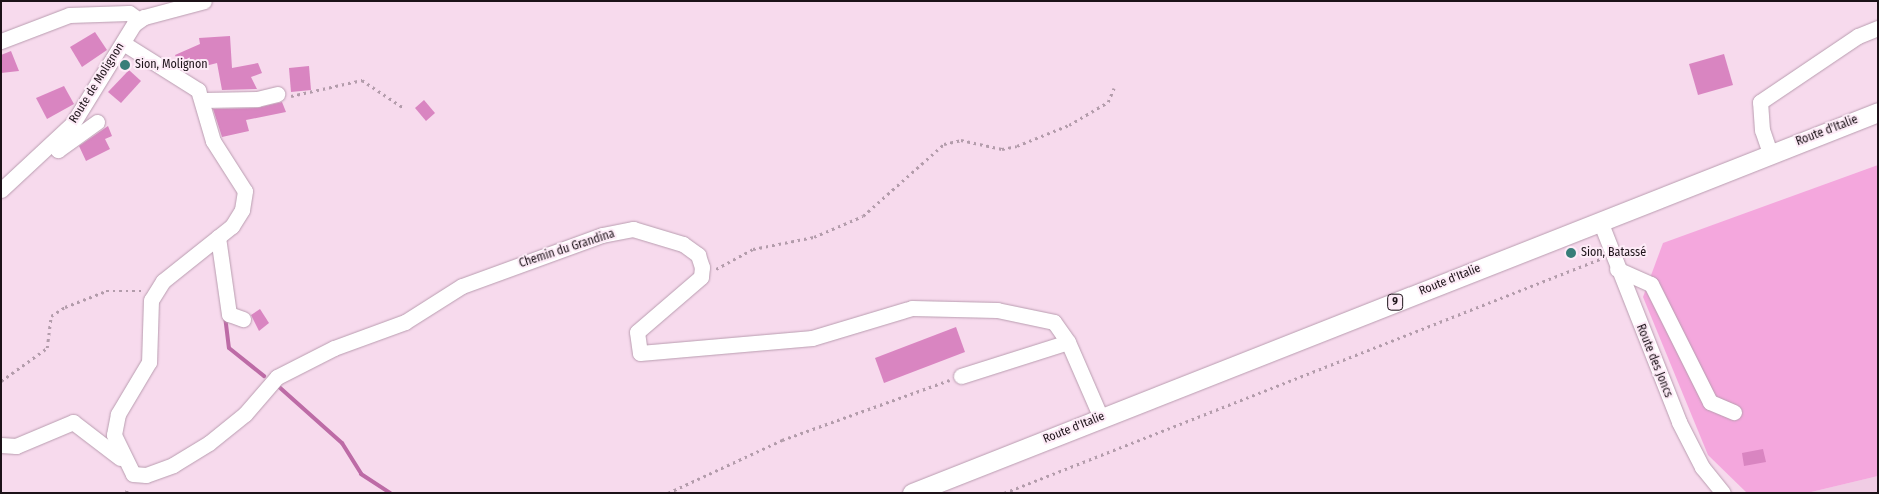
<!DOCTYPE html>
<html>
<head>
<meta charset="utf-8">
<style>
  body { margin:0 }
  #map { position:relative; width:1879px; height:494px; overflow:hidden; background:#f7daed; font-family:"Fira Sans Condensed",sans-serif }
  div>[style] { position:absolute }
  .built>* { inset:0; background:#f0cce4 }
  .green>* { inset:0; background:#f4a7dd }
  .stream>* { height:4px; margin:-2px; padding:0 2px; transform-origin:2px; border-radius:2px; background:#bd6ba6 }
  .building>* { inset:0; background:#d985c1 }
  .path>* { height:2.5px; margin-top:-1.25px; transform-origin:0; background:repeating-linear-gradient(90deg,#b39cab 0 2.5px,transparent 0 6.5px) }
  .roads { filter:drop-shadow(0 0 1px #b99db0) drop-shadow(0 0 1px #b99db0) }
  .minor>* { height:15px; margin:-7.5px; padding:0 7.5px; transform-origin:7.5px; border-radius:7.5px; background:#fff }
  .major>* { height:19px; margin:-9.5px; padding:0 9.5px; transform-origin:9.5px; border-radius:9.5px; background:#fff }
  .dots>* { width:14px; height:14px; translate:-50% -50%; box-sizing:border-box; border:2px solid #fdebf7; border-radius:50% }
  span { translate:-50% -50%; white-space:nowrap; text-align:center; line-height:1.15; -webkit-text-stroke:4px #fdebf7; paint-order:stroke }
  .shield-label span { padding:1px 4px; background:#fdebf7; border:1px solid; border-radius:4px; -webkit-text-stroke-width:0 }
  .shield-label { font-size:11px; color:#1c1218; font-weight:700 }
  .poi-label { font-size:12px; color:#1c1218 }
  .left { translate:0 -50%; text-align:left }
  .street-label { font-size:12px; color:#1c1218 }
  .frame { position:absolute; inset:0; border:2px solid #1c1218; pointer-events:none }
</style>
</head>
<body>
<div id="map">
  <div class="built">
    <i style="clip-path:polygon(1878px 476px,1878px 493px,1807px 493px)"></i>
  </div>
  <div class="green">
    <i style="clip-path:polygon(1878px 165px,1878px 476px,1807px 493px,1747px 493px,1708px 455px,1643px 297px,1663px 243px)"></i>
  </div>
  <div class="stream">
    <i style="left:225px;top:316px;width:32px;rotate:83deg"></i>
    <i style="left:229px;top:348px;width:45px;rotate:38.7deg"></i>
    <i style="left:278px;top:386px;width:86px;rotate:41.7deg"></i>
    <i style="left:342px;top:443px;width:36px;rotate:58deg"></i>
    <i style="left:361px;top:474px;width:35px;rotate:33deg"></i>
  </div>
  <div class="building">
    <i style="clip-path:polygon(95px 32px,107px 50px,82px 67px,70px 47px)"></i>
    <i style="clip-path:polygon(230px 36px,232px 68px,258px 63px,262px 73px,251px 77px,257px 89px,222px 90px,217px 63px,186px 71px,181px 69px,175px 55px,200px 44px,199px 38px)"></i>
    <i style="clip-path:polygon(11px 51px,19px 71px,1px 73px,1px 55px)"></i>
    <i style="clip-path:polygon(1724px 54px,1733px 85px,1698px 95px,1689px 64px)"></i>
    <i style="clip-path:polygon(309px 66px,311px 90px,291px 92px,289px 68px)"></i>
    <i style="clip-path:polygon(129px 70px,141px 81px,121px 103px,108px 92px)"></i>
    <i style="clip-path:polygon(64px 86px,74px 104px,47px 119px,36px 98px)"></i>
    <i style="clip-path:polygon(424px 100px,435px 113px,426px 121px,415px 108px)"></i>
    <i style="clip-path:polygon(282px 102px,286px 112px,246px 120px,249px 131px,222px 137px,213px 109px,257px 108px)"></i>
    <i style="clip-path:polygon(108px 126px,112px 136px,105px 139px,110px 149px,86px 161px,79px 146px)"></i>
    <i style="clip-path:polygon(260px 309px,269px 323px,259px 331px,251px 315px)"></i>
    <i style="clip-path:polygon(956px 327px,965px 352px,884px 383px,875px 358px)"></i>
    <i style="clip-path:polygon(1763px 449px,1766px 462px,1744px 466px,1742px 453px)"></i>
  </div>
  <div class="path">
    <i style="left:291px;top:96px;width:73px;rotate:-12.7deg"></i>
    <i style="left:362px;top:80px;width:50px;rotate:33.7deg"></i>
    <i style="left:716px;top:269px;width:42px;rotate:-28.4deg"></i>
    <i style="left:753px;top:249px;width:62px;rotate:-11.1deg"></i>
    <i style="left:814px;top:237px;width:53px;rotate:-23.2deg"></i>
    <i style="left:863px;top:216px;width:108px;rotate:-41.6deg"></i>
    <i style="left:944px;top:144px;width:17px;rotate:-13deg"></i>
    <i style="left:961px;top:140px;width:42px;rotate:12.4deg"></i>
    <i style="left:1002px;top:149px;width:15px;rotate:-11deg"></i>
    <i style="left:1017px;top:146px;width:56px;rotate:-22deg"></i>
    <i style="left:1069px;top:125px;width:45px;rotate:-30.5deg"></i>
    <i style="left:1108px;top:102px;width:15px;rotate:-67deg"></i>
    <i style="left:1px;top:381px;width:57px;rotate:-35.7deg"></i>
    <i style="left:47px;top:348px;width:32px;rotate:-83deg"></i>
    <i style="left:51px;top:316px;width:17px;rotate:-33deg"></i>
    <i style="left:65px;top:307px;width:44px;rotate:-21.3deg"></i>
    <i style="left:106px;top:291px;width:35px"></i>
    <i style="left:126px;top:493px;width:6px;rotate:-72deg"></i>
    <i style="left:668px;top:493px;width:126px;rotate:-24.9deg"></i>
    <i style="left:782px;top:440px;width:178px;rotate:-19.7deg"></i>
    <i style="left:1004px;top:493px;width:640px;rotate:-21.44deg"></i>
  </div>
  <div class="roads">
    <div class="minor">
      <i style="left:1px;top:41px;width:73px;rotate:-20.9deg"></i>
      <i style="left:69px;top:15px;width:60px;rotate:-1.9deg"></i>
      <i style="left:129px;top:13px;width:12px;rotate:35deg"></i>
      <i style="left:123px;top:43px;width:89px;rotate:32.1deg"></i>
      <i style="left:198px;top:90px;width:53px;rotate:73.6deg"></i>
      <i style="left:213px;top:141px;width:59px;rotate:57.4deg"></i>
      <i style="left:245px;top:191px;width:19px;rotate:99deg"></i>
      <i style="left:242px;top:210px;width:19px;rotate:122deg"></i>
      <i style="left:232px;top:226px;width:88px;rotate:141.4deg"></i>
      <i style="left:163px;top:281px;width:22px;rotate:122deg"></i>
      <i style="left:151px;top:300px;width:62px;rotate:91.8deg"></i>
      <i style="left:149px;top:362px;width:61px;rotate:120.8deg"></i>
      <i style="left:118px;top:414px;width:21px;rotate:101deg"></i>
      <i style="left:114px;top:435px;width:43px;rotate:64deg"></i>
      <i style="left:203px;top:100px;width:54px;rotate:-1.1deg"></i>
      <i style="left:257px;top:99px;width:21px;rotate:-14deg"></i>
      <i style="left:53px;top:144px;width:8px;rotate:50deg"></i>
      <i style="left:58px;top:150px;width:48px;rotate:-35.7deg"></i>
      <i style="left:1770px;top:153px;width:24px;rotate:-109deg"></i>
      <i style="left:1762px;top:130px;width:28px;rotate:-94deg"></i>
      <i style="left:1760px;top:102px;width:118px;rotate:-34deg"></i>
      <i style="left:1858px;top:36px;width:22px;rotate:-22deg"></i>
      <i style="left:1px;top:190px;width:98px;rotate:-42.9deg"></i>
      <i style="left:73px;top:123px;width:116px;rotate:-58.4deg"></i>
      <i style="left:134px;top:24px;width:12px;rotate:-35deg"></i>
      <i style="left:144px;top:17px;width:62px;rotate:-14.9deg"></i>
      <i style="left:1600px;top:221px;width:216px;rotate:68.5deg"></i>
      <i style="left:1679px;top:422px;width:51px;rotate:62.9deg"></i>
      <i style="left:1702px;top:467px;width:33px;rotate:51deg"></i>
      <i style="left:218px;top:237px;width:78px;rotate:81.9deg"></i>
      <i style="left:229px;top:314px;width:15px;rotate:20deg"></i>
      <i style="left:1617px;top:269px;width:37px;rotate:24deg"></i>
      <i style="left:1651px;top:284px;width:132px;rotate:63.4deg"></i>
      <i style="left:1710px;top:402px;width:26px;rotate:23deg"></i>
      <i style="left:961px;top:376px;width:112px;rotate:-17.6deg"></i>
      <i style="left:1px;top:445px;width:15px;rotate:4deg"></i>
      <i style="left:16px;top:446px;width:62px;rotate:-22.8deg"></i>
      <i style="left:73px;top:422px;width:59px;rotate:37.5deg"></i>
      <i style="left:133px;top:474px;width:13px;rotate:4deg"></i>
      <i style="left:146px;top:475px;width:29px;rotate:-20deg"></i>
      <i style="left:173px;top:465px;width:42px;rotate:-31.4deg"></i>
      <i style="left:209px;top:443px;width:46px;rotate:-38.9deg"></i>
      <i style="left:245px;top:414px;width:49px;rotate:-49.1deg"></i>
      <i style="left:277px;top:377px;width:64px;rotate:-27deg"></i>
      <i style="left:334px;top:348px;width:76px;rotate:-20.1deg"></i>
      <i style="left:405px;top:322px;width:67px;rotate:-32.3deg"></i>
      <i style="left:462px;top:286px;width:149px;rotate:-20deg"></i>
      <i style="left:602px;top:235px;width:32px;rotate:-11deg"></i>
      <i style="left:633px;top:229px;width:52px;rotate:16.7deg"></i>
      <i style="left:683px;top:244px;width:19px;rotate:36deg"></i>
      <i style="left:698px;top:255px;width:13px;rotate:72deg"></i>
      <i style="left:702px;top:267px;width:10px;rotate:96deg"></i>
      <i style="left:701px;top:277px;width:84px;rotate:139.3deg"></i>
      <i style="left:637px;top:332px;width:21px;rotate:82deg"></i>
      <i style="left:640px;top:353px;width:173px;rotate:-5deg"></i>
      <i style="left:812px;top:338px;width:104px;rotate:-16.7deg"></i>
      <i style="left:912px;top:308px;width:85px;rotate:1.3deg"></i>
      <i style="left:997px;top:310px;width:58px;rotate:11.9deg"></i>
      <i style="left:1054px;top:322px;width:24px;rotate:55deg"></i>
      <i style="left:1068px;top:342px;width:83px;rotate:66.5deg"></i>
    </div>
    <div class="major">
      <i style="left:912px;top:493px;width:1038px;rotate:-21.52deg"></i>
    </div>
  </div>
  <div class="dots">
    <i style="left:125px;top:65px;background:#377e79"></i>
    <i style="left:1571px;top:253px;background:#377e79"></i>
  </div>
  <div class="shield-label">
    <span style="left:1395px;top:302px">9</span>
  </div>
  <div class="poi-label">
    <span class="left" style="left:135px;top:65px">Sion, Molignon</span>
    <span class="left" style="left:1581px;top:253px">Sion, Batassé</span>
  </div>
  <div class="street-label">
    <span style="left:97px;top:83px;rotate:-58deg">Route de Molignon</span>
    <span style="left:1827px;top:131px;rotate:-21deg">Route d'Italie</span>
    <span style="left:567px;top:249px;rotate:-18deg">Chemin du Grandina</span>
    <span style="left:1450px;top:280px;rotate:-22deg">Route d'Italie</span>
    <span style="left:1654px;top:361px;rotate:68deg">Route des Joncs</span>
    <span style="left:1074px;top:428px;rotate:-22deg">Route d'Italie</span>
  </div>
  <div class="frame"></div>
</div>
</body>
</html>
